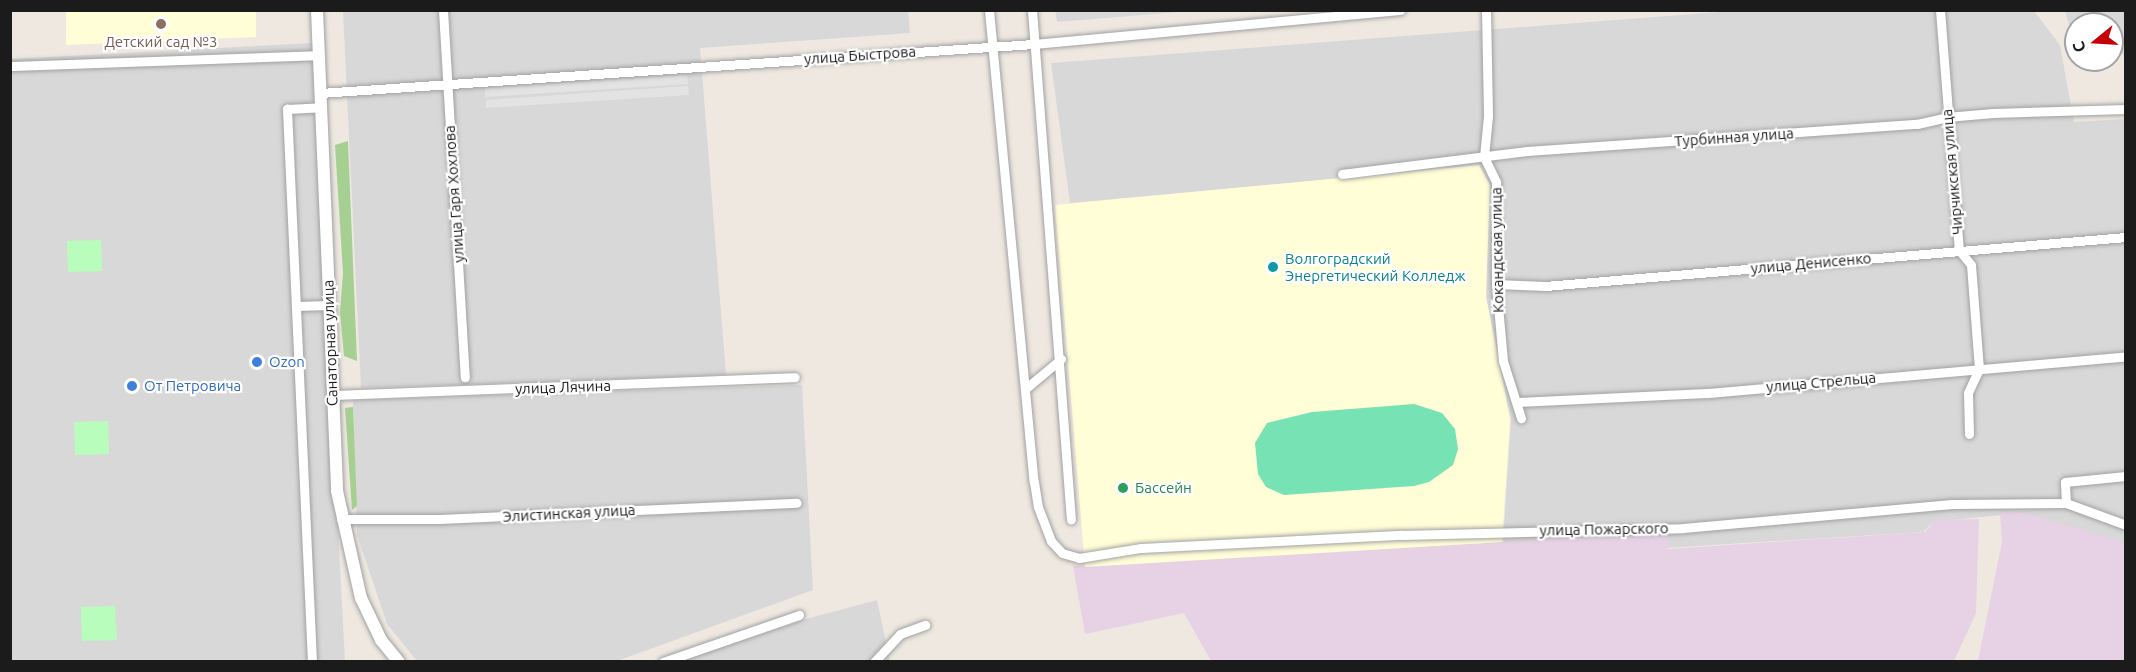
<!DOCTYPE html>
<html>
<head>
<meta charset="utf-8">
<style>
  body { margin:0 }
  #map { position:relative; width:2136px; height:672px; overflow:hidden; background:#eee8e0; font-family:Ubuntu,sans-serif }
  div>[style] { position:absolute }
  .residential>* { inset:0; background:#d9d8d8 }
  .industrial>* { inset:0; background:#e7d1e4 }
  .education>* { inset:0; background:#fffed7 }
  .forest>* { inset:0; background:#a6d091 }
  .park>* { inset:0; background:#b8fdbb }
  .pitch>* { inset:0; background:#77e3b5 }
  .parking>* { inset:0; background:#e3e3e3 }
  .roads { filter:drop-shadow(0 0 2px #a2a2a2) drop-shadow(0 0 2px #a2a2a2) }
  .minor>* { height:9px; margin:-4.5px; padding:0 4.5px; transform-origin:4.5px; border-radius:4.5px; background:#fff }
  .tertiary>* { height:12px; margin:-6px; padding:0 6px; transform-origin:6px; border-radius:6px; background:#fff }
  .dots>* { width:16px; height:16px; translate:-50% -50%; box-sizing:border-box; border:3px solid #fff; border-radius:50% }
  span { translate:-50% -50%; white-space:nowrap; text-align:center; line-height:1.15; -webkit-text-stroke:4.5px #fff; paint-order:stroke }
  .education-label { font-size:15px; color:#785e54 }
  .street-label { font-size:15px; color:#1b1b1b }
  .culture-label { font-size:15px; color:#0d838f }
  .left { translate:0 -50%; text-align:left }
  .shop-label { font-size:15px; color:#366cbe }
  .leisure-label { font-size:15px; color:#27864d }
  .frame { position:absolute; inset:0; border:12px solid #1b1b1b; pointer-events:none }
  .north { position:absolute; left:2064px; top:12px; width:60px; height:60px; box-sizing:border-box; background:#fff; border:2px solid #a4a4a4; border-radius:50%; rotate:252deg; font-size:16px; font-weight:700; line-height:24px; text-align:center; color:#1b1b1b }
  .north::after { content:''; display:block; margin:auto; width:21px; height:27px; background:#c60007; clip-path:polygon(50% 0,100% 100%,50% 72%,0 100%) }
</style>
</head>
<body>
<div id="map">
  <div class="residential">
    <i style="clip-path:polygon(908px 10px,910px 33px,700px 48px,726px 375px,361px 388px,343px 11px)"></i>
    <i style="clip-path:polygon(1055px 10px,1191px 10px,1191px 11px,1057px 22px)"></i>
    <i style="clip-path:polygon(1733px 11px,2034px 11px,2060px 45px,2074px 122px,2125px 119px,2125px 544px,2021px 513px,1933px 522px,1923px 532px,1665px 548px,1503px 543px,1511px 419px,1486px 298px,1488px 185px,1476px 166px,1070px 203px,1051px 63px)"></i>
    <i style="clip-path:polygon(2065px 11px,2125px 11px,2125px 55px,2112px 52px,2112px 24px,2076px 24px,2075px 45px)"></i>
    <i style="clip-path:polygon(312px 43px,345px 661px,11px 662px,11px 59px)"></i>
    <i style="clip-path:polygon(802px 385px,813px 590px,617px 661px,417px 661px,387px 624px,357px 535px,353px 400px)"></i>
    <i style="clip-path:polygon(877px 600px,890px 661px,678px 662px,806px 619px)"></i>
  </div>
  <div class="industrial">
    <i style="clip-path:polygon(2022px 512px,2125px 543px,2125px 661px,1978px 661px,2002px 542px,2000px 513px)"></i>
    <i style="clip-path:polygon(1979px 519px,1976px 613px,1954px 661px,1211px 661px,1184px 613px,1085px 634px,1073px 566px,1667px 533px,1668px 549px,1925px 532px,1935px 520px)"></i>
  </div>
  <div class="education">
    <i style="clip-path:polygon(66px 11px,256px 11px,256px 37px,66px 45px)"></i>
    <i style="clip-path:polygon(1479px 165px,1490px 185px,1486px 296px,1510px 420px,1502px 542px,1085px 567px,1055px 205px)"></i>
  </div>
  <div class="forest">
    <i style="clip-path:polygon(348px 141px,357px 361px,344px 356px,340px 312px,343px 273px,335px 145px)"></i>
    <i style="clip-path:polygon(353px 407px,357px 506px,352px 510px,345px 408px)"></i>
  </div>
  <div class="park">
    <i style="clip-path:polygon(101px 240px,102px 271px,68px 272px,67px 241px)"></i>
    <i style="clip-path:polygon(108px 421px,109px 454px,75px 455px,74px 422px)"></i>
    <i style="clip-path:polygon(115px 606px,117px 640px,82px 641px,81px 607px)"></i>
  </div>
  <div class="pitch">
    <i style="clip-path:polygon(1414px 404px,1442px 413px,1455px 429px,1458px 449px,1453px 465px,1429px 482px,1414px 486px,1284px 495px,1266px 487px,1258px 474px,1255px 443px,1267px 423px,1312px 412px)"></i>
  </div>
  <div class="parking">
    <i style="clip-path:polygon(687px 75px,688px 84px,485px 97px,485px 88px)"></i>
    <i style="clip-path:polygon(688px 86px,689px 95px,486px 108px,486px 100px)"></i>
  </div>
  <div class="roads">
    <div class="minor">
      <i style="left:443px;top:10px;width:368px;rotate:86.6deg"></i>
      <i style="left:989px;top:10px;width:474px;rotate:84.6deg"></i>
      <i style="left:1034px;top:482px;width:25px;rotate:81deg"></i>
      <i style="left:1038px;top:507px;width:36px;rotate:69deg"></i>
      <i style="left:1051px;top:541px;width:16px;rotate:47deg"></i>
      <i style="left:1062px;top:553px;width:18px;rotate:16deg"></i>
      <i style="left:1079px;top:558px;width:63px;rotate:-9.2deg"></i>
      <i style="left:1141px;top:548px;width:261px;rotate:-2.9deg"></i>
      <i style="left:1402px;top:535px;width:281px;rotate:-1.4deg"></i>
      <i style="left:1683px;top:528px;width:270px;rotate:-5.1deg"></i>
      <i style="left:1952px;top:504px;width:114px;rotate:-0.5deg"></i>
      <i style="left:2066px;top:503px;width:21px;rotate:-93deg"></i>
      <i style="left:2065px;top:482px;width:61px;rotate:-5.6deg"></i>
      <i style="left:1032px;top:10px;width:511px;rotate:85.63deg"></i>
      <i style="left:1486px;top:10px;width:106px;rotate:88.9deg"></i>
      <i style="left:1488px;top:116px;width:41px;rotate:95.6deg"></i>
      <i style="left:1484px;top:157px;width:28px;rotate:64deg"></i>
      <i style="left:1496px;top:182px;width:102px;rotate:90deg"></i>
      <i style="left:1496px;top:284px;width:77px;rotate:84.8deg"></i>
      <i style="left:1503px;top:361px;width:60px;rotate:72.5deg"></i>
      <i style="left:1940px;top:10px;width:241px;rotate:85.5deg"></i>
      <i style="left:1959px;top:250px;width:19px;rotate:51deg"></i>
      <i style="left:1971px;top:265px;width:104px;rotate:85.6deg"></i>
      <i style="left:1979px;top:369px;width:26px;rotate:115deg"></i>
      <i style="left:1968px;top:393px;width:41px;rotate:88.6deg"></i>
      <i style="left:10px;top:66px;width:308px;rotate:-2deg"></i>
      <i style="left:320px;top:93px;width:715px;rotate:-3.93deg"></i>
      <i style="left:1033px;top:44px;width:369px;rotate:-5.3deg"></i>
      <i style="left:1342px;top:174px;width:186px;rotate:-7.1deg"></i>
      <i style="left:1527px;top:151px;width:391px;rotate:-4deg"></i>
      <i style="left:1917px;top:124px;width:31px;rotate:-13deg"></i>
      <i style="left:1947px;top:117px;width:46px;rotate:-5deg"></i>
      <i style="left:1993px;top:113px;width:133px;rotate:-1.7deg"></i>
      <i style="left:1496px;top:284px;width:49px;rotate:2.3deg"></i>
      <i style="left:1545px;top:286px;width:583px;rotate:-4.82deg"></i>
      <i style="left:297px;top:306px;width:32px;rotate:-2deg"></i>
      <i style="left:1025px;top:389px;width:47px;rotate:-39.8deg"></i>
      <i style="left:332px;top:395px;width:463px;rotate:-2.2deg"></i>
      <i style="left:1517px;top:402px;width:190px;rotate:-2.7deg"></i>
      <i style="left:1707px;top:393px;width:421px;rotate:-5deg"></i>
      <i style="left:2066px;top:503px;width:64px;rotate:20.1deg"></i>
      <i style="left:341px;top:519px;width:99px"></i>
      <i style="left:440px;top:519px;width:357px;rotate:-2.6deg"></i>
      <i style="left:312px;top:662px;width:554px;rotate:-92.59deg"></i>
      <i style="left:287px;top:109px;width:34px;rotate:-3deg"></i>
      <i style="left:663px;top:662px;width:144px;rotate:-19.1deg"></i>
      <i style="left:874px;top:662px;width:38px;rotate:-47deg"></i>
      <i style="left:900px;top:634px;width:27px;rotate:-20deg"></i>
    </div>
    <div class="tertiary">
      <i style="left:317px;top:10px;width:481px;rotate:87.6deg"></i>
      <i style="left:337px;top:491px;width:110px;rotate:77.4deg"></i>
      <i style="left:361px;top:598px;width:47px;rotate:64.5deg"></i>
      <i style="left:381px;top:640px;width:28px;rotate:51deg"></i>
    </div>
  </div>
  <div class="dots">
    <i style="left:161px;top:24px;background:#8d6e63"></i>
    <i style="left:1273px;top:267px;background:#0f9aa8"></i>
    <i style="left:257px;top:362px;background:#3f7fe0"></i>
    <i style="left:132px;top:386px;background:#3f7fe0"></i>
    <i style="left:1123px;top:488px;background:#2e9e5b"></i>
  </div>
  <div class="education-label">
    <span style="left:161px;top:42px">Детский сад №3</span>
  </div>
  <div class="street-label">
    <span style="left:860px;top:55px;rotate:-4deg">улица Быстрова</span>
    <span style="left:1734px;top:137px;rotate:-4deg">Турбинная улица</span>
    <span style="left:1952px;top:172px;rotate:-95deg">Чирчикская улица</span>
    <span style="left:454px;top:194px;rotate:-94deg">улица Гаря Хохлова</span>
    <span style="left:1497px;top:250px;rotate:-91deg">Кокандская улица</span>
    <span style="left:1811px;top:263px;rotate:-5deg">улица Денисенко</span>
    <span style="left:330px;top:343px;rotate:-92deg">Санаторная улица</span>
    <span style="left:1821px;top:382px;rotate:-5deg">улица Стрельца</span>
    <span style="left:563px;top:387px;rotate:-2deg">улица Лячина</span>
    <span style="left:569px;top:513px;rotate:-3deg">Элистинская улица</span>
    <span style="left:1604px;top:529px;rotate:-1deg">улица Пожарского</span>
  </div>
  <div class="culture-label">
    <span class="left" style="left:1285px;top:267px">Волгоградский<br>Энергетический Колледж</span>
  </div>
  <div class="shop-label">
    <span class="left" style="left:269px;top:362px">Ozon</span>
    <span class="left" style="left:144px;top:386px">От Петровича</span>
  </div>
  <div class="leisure-label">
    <span class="left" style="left:1135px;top:488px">Бассейн</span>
  </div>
  <div class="frame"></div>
  <div class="north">С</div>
</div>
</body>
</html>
